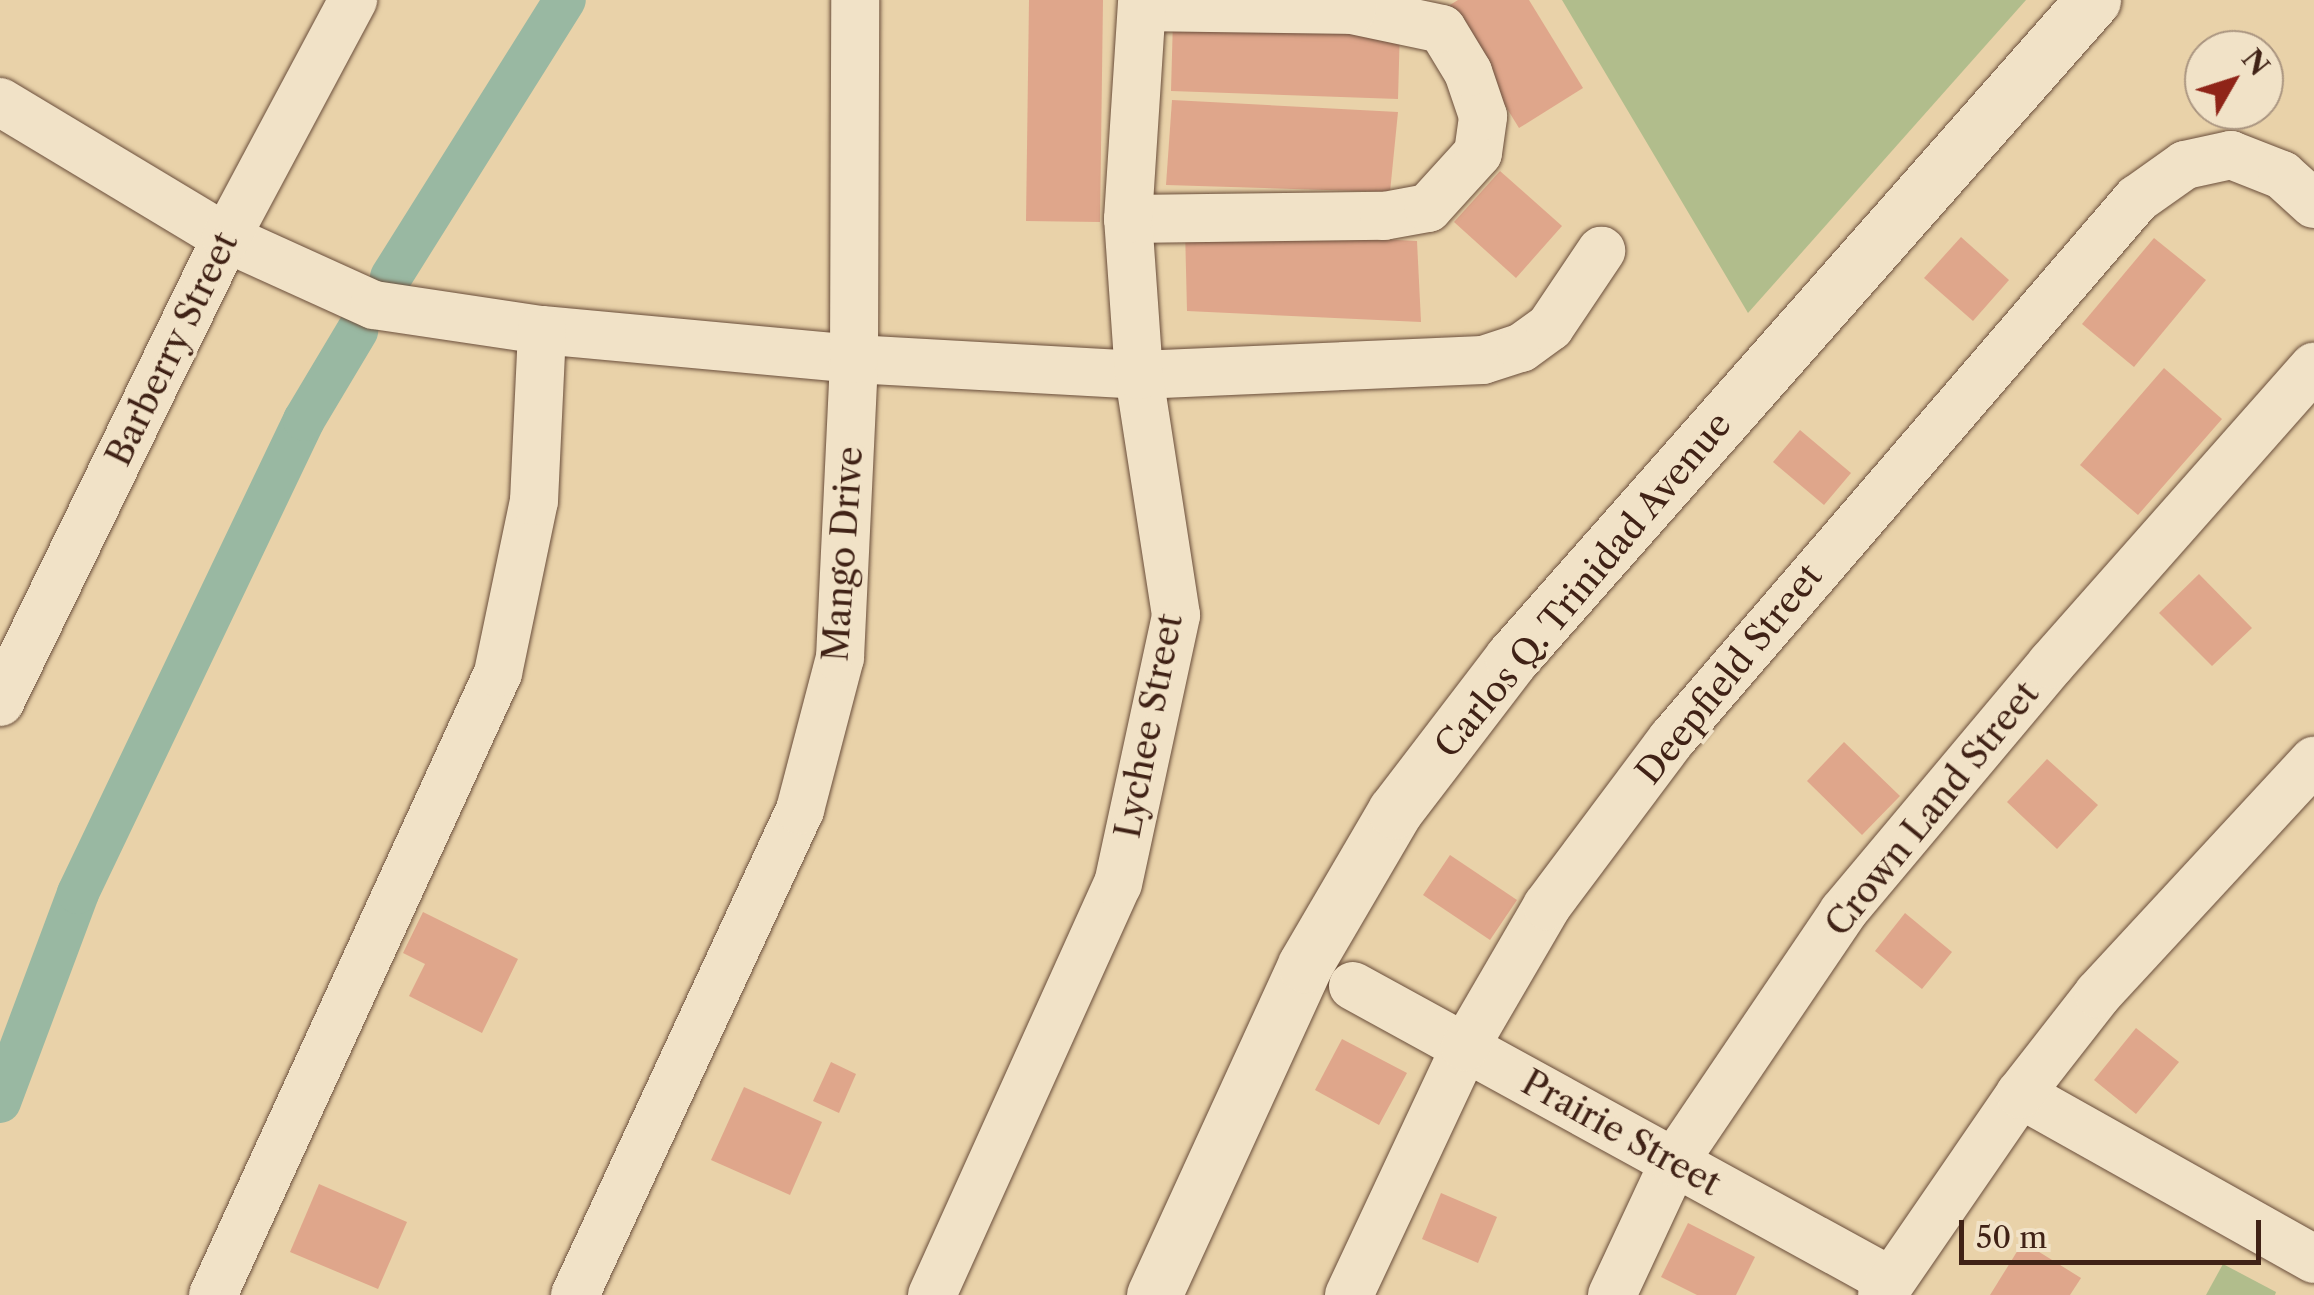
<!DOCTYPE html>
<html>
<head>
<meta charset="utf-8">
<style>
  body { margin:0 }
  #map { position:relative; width:2314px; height:1295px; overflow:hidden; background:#e9d2a9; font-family:"Libre Caslon Text",serif }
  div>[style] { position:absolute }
  .green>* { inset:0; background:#b1bd8c }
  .canal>* { height:42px; margin:-21px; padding:0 21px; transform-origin:21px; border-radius:21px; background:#99b8a2 }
  .building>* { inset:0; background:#dfa68b }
  .roads { filter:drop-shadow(0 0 2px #6a4e3b) drop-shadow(0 0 2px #6a4e3b) }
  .street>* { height:48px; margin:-24px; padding:0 24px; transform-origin:24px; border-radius:24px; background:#f1e2c7 }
  .secondary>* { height:55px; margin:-27.5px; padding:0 27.5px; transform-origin:27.5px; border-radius:27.5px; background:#f1e2c7 }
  span { translate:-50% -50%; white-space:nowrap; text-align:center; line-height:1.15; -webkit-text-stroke:8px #f1e2c7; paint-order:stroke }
  .street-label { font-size:35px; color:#402216 }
  .north { position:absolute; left:2184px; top:30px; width:100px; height:100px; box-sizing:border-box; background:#f1e2c7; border:2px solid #aa9580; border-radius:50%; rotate:51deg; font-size:28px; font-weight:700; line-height:40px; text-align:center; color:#402216 }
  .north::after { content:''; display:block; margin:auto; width:35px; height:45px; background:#8f2418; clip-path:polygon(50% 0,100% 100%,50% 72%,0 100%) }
  .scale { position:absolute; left:1959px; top:1220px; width:302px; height:45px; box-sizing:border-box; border:5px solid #402216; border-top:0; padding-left:12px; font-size:30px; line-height:35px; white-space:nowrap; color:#402216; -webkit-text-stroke:8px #f1e2c7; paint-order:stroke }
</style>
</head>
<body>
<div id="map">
  <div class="green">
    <i style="clip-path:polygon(1562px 0,2026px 0,1748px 313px)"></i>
    <i style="clip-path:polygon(2223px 1264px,2276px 1292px,2275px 1295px,2206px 1295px)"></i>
  </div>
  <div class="canal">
    <i style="left:391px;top:277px;width:327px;rotate:-57.9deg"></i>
    <i style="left:0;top:1102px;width:223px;rotate:-69.5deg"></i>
    <i style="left:78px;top:893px;width:524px;rotate:-64.46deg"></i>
    <i style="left:304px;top:420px;width:104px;rotate:-59.2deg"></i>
  </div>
  <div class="building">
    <i style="clip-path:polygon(1029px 0,1103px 0,1100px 222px,1026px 221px)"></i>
    <i style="clip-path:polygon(1458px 0,1529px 0,1583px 88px,1519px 128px,1445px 8px)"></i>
    <i style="clip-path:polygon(1173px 19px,1400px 27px,1398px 99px,1171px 91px)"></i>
    <i style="clip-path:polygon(1172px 100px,1398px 112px,1390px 192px,1166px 185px)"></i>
    <i style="clip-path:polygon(1500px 171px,1562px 226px,1516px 278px,1454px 222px)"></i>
    <i style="clip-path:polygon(1185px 229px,1417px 241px,1421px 322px,1187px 311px)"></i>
    <i style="clip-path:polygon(1961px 237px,2009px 280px,1973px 321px,1924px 278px)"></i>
    <i style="clip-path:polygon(2154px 238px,2206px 280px,2134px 367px,2082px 324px)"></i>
    <i style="clip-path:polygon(2164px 368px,2222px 419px,2138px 515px,2080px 465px)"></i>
    <i style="clip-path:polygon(1800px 430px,1851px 473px,1824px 505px,1773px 462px)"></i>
    <i style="clip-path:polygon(2199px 574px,2252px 628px,2212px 666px,2159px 613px)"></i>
    <i style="clip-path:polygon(1844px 742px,1900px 796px,1862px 835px,1807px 781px)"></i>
    <i style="clip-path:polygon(2047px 759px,2098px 805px,2057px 849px,2007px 802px)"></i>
    <i style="clip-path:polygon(1450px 855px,1517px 900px,1490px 940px,1423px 895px)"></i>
    <i style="clip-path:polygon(423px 912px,518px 959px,482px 1033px,409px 996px,425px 964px,403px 953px)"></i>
    <i style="clip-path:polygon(1905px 913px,1952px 952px,1922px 989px,1875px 951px)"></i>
    <i style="clip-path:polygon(2136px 1028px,2179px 1062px,2136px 1114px,2094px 1080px)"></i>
    <i style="clip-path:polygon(1342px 1039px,1407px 1073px,1379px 1125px,1315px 1090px)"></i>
    <i style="clip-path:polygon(831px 1062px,856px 1074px,839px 1113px,813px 1101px)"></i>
    <i style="clip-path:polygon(744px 1087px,822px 1122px,790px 1195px,711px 1160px)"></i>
    <i style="clip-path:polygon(319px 1184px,407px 1222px,378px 1289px,290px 1252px)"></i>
    <i style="clip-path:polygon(1441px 1193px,1497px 1217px,1478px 1263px,1422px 1239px)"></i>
    <i style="clip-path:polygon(1688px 1223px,1755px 1257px,1736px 1295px,1697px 1295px,1661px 1277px)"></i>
    <i style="clip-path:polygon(2023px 1242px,2081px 1278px,2070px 1295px,1990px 1295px)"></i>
  </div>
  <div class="roads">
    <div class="street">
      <i style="left:0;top:102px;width:264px;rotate:31deg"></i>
      <i style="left:226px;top:238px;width:162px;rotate:24.4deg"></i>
      <i style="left:374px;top:305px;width:170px;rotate:8.5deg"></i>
      <i style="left:542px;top:330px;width:313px;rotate:5.3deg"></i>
      <i style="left:854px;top:359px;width:285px;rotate:3.2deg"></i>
      <i style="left:1139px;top:375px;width:344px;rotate:-2.5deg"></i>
      <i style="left:1483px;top:360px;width:40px;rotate:-18deg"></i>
      <i style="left:1521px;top:348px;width:36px;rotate:-36deg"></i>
      <i style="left:1550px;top:327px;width:92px;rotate:-56.1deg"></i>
      <i style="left:1128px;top:219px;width:256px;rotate:-0.7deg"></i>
      <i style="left:1384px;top:216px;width:45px;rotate:-10.3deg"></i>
      <i style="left:1428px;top:208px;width:74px;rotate:-47.7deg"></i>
      <i style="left:1478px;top:153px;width:37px;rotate:-82deg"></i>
      <i style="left:1483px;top:116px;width:46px;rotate:-108.8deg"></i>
      <i style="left:1468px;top:72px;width:50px;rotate:-121.2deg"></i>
      <i style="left:1442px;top:29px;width:92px;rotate:-168.1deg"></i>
      <i style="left:1352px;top:10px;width:210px;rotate:-179.2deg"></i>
      <i style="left:0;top:702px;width:516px;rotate:-64.03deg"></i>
      <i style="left:226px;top:238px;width:270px;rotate:-61.9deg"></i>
      <i style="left:1353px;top:986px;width:611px;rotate:28.75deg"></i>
      <i style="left:2020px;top:1094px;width:337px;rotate:29.3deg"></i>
      <i style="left:213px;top:1295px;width:684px;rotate:-65.38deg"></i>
      <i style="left:498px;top:673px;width:176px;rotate:-78.2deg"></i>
      <i style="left:534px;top:501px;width:171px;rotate:-87.3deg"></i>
      <i style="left:575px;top:1295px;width:535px;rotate:-65.11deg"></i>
      <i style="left:800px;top:810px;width:157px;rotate:-75.3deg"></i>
      <i style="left:840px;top:658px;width:299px;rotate:-87.3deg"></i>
      <i style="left:854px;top:359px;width:359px;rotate:-89.8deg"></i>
      <i style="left:932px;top:1295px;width:451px;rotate:-65.7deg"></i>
      <i style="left:1118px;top:884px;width:275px;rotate:-77.8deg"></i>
      <i style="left:1176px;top:615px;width:243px;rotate:-98.8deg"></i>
      <i style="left:1139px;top:375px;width:156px;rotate:-94deg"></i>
      <i style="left:1128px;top:219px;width:219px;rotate:-86.3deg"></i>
      <i style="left:1349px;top:1295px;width:274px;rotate:-64.9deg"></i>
      <i style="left:1465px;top:1047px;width:163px;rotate:-59.8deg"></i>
      <i style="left:1547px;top:906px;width:209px;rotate:-53.2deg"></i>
      <i style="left:1672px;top:739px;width:713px;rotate:-49.27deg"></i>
      <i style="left:2137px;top:199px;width:59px;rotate:-35.3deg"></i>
      <i style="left:2185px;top:165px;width:47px;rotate:-12.3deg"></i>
      <i style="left:2231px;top:155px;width:55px;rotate:21.4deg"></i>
      <i style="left:2282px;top:175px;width:43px;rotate:42.2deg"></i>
      <i style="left:1612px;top:1295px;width:147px;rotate:-65deg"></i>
      <i style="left:1674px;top:1162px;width:302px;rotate:-55.9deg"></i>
      <i style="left:1843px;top:912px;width:324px;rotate:-50deg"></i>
      <i style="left:2051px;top:664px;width:397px;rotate:-48.5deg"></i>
      <i style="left:1882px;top:1295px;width:244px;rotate:-55.5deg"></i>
      <i style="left:2020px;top:1094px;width:127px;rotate:-52deg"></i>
      <i style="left:2098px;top:994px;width:318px;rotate:-47.2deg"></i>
    </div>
    <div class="secondary">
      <i style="left:1154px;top:1295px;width:363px;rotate:-65.4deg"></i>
      <i style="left:1305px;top:965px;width:178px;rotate:-59.7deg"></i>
      <i style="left:1395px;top:811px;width:193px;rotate:-52.6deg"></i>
      <i style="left:1512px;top:658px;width:878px;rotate:-48.56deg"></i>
    </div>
  </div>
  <div class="street-label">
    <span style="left:172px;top:349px;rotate:-64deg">Barberry Street</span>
    <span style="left:843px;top:554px;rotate:-86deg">Mango Drive</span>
    <span style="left:1583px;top:585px;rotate:-50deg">Carlos Q. Trinidad Avenue</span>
    <span style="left:1729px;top:674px;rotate:-51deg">Deepfield Street</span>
    <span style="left:1149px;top:726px;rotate:-79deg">Lychee Street</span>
    <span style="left:1932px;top:809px;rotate:-51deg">Crown Land Street</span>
    <span style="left:1621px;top:1133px;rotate:29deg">Prairie Street</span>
  </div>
  <div class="north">N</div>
  <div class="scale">50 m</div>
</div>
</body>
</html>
